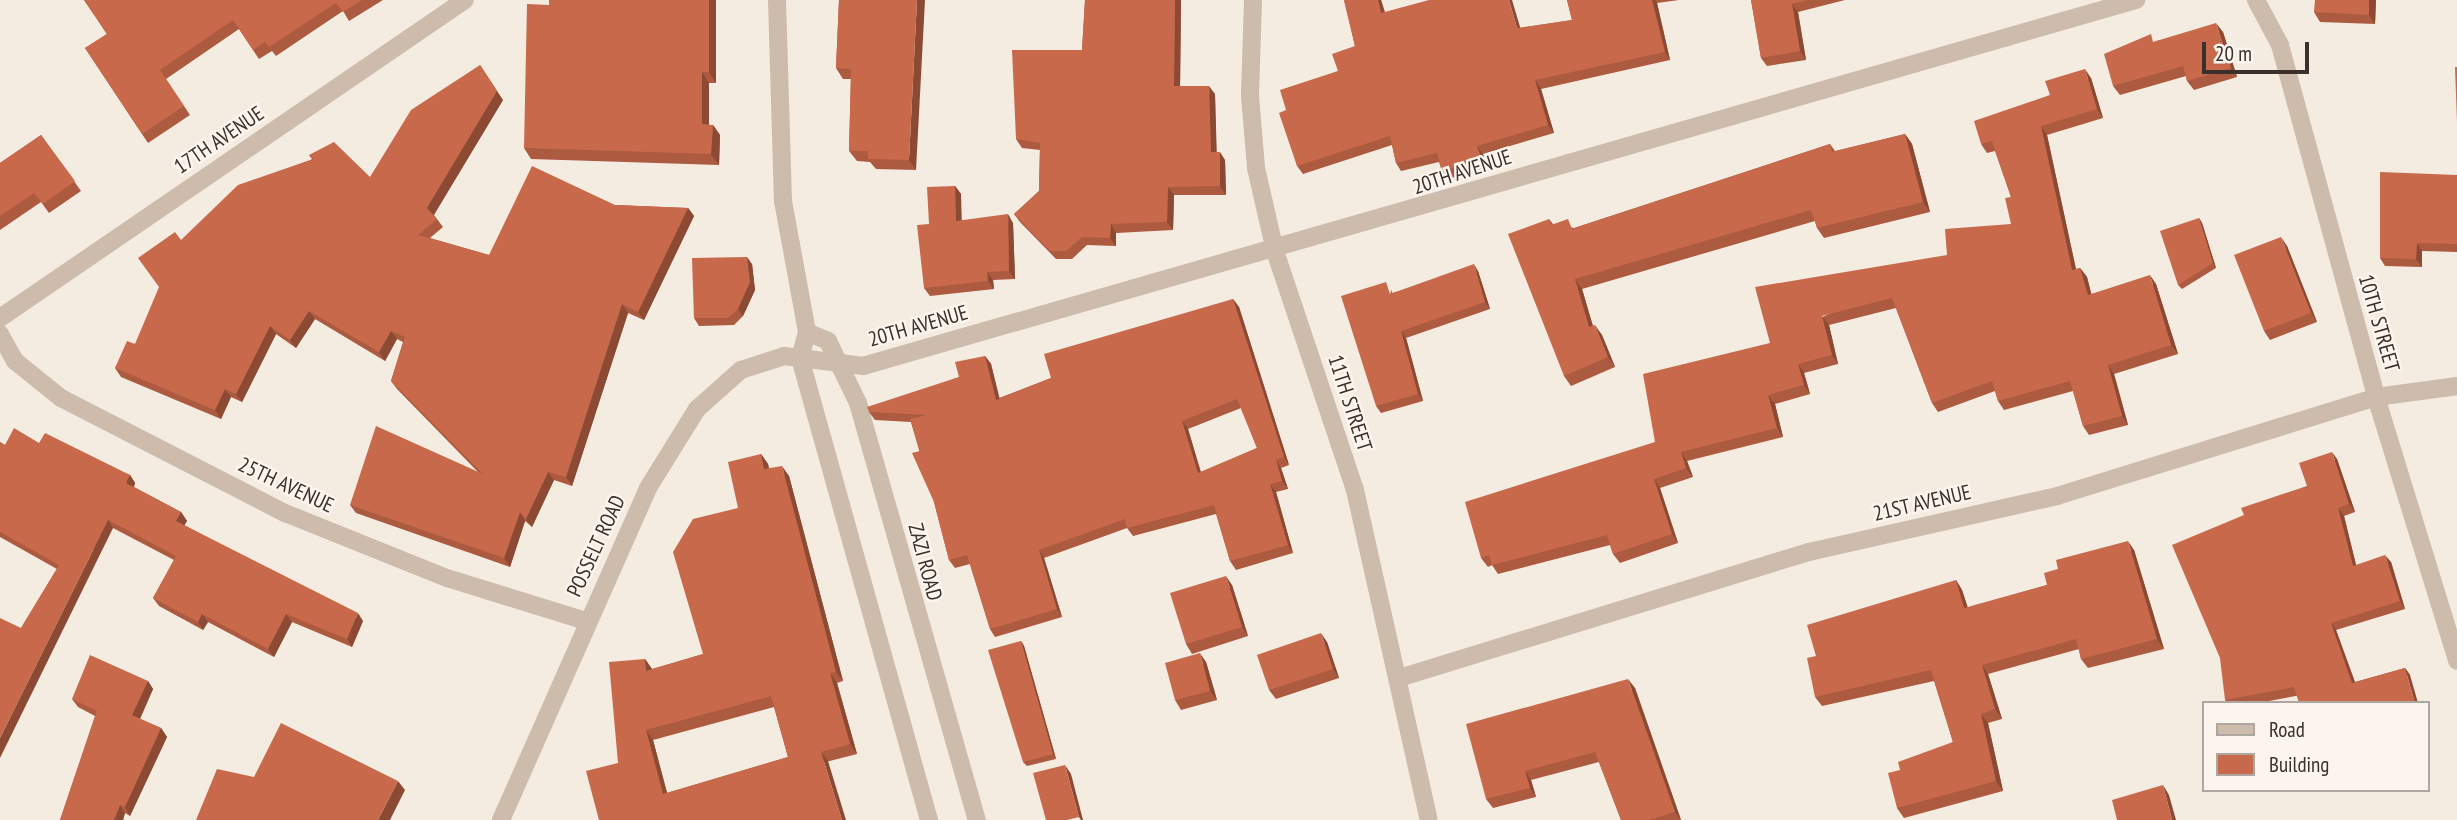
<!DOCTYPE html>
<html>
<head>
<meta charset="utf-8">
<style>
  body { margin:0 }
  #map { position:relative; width:2457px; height:820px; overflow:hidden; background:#f4ebe1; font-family:"PT Sans Narrow",sans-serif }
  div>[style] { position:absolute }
  .minor>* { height:18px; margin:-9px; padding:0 9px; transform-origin:9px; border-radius:9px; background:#cdbbac }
  .wall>* { inset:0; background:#ac5a40 }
  .shaded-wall>* { inset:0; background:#8c4a34 }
  .building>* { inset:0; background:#c8694b }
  span { translate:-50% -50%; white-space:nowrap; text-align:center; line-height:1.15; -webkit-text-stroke:5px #fbf5ee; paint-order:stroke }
  .street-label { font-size:21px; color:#3b302b }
  .legend { position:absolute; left:2202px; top:701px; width:228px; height:91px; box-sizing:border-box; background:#fbf5ee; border:2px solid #aea6a0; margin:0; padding:9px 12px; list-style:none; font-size:21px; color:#3b302b }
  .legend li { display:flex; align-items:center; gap:14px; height:35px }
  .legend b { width:35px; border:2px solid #aea6a0 }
  .scale { position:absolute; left:2202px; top:42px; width:107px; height:32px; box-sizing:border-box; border:4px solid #3b302b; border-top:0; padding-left:9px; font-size:21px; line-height:24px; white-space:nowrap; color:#3b302b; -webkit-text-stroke:5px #fbf5ee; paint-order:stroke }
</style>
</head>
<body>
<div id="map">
  <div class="minor">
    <i style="left:777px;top:0;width:201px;rotate:88.3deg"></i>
    <i style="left:783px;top:201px;width:133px;rotate:79.6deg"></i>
    <i style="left:807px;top:332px;width:27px;rotate:105deg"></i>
    <i style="left:800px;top:358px;width:480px;rotate:74.4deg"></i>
    <i style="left:1253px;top:0;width:96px;rotate:91.8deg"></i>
    <i style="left:1250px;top:96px;width:72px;rotate:85.2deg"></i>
    <i style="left:1256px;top:168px;width:85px;rotate:77.1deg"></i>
    <i style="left:1275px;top:251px;width:252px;rotate:71.5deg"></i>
    <i style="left:1355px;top:490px;width:338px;rotate:77.4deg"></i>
    <i style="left:2256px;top:0;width:51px;rotate:61.9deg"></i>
    <i style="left:2280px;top:45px;width:365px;rotate:74.7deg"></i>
    <i style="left:2376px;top:397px;width:276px;rotate:72.9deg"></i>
    <i style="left:0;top:318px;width:563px;rotate:-34.37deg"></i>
    <i style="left:807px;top:332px;width:23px;rotate:23deg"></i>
    <i style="left:828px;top:341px;width:69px;rotate:64.2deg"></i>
    <i style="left:858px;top:403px;width:434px;rotate:74.1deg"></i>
    <i style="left:0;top:334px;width:31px;rotate:61deg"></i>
    <i style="left:15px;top:361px;width:59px;rotate:38.8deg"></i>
    <i style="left:61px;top:398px;width:252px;rotate:27.2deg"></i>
    <i style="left:285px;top:513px;width:175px;rotate:21.9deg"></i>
    <i style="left:447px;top:578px;width:145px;rotate:17.2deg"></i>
    <i style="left:1399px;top:678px;width:429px;rotate:-17.1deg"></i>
    <i style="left:1809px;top:552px;width:254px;rotate:-12.7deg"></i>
    <i style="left:2057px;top:496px;width:334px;rotate:-17.2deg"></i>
    <i style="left:2376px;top:397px;width:82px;rotate:-7.7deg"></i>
    <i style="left:501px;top:820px;width:363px;rotate:-66.1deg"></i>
    <i style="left:648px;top:488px;width:93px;rotate:-58.2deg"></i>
    <i style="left:697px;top:409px;width:59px;rotate:-41.6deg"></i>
    <i style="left:741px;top:370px;width:45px;rotate:-18deg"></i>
    <i style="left:784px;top:356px;width:80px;rotate:7.2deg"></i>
    <i style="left:863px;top:366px;width:1325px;rotate:-16.04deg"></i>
  </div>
  <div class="wall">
    <i style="clip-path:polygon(84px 0,383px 0,349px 21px,343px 11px,276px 56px,272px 51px,259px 59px,239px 29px,166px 79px,190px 115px,148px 143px,85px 48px,107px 34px)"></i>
    <i style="clip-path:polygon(549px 0,716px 0,716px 83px,709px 83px,709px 125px,713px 125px,720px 135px,719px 165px,531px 159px,524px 148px,549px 5px)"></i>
    <i style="clip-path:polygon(839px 0,916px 170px,876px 169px,870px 162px,857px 161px,849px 151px,851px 79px,843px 79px,836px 68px)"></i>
    <i style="clip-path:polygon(1085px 0,1181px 0,1180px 86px,1215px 94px,1216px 152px,1225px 160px,1226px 195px,1174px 195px,1173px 230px,1116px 233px,1116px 246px,1087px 245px,1072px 259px,1056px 259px,1020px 222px,1014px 214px,1039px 191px,1040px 150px,1022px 148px,1016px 139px,1082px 50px)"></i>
    <i style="clip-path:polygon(1344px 0,1381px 0,1385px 12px,1520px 28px,1572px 20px,1567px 0,1679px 0,1657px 3px,1670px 60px,1541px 89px,1554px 133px,1483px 154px,1487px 168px,1448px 179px,1442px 171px,1439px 162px,1401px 171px,1396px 163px,1392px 145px,1303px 174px,1297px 166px,1286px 110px,1338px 71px,1355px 46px)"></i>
    <i style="clip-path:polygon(1751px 0,1845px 0,1798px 12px,1806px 60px,1767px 66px,1761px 58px)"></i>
    <i style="clip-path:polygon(2376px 0,2375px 24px,2320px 22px,2314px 12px)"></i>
    <i style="clip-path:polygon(2223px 32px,2237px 77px,2194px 90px,2187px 81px,2186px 76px,2120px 95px,2113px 86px,2156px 41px)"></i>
    <i style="clip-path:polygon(2091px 78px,2103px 118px,2047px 135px,2076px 269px,2080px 268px,2087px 277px,2091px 294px,2156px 284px,2178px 354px,2114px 374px,2128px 425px,2089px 435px,2083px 426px,2073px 391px,2004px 410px,1998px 401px,1995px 391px,1938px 412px,1932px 403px,1896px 308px,1829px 325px,1838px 364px,1804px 373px,1810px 394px,1775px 404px,1783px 437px,1687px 461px,1693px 477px,1660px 488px,1678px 543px,1620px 563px,1613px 554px,1610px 545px,1498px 574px,1492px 565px,1488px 567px,1481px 558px,1655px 442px,1770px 343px,2011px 224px,2011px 197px,1995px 151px,1987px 153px,1981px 144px,2050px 95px)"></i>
    <i style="clip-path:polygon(503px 100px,434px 215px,443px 227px,430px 238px,489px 255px,615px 205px,688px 208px,694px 216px,644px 320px,628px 313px,572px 486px,554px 480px,532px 527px,525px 521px,510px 567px,356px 513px,350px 505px,478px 472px,397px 389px,391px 381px,403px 342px,397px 339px,385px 361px,315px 319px,296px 348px,276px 334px,242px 402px,231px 397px,221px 419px,121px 377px,115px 368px,135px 344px,312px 159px,309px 155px,370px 177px)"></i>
    <i style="clip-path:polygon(1905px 134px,1912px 144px,1930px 212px,1824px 238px,1817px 228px,1815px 221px,1582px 289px,1593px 326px,1602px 335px,1615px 367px,1571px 386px,1564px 376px,1549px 219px,1553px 224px,1574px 228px,1830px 144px,1835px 151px)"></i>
    <i style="clip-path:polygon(41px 135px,81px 191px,49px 213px,41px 202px,0 230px,0 163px)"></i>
    <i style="clip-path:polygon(2457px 175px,2457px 252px,2422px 251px,2422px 267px,2385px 266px,2380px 258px)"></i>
    <i style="clip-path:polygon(955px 186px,961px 194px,961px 220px,1013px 223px,1015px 279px,993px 280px,994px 289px,930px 296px,924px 288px,929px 224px)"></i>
    <i style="clip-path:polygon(2199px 218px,2202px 223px,2216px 268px,2182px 289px,2178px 285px)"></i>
    <i style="clip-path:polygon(2287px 246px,2317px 322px,2270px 340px,2264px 331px)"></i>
    <i style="clip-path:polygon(752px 264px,755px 290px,743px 316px,734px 325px,699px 326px,694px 318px)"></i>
    <i style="clip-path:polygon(1478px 271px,1490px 309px,1406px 338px,1423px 401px,1381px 413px,1376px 406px,1391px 289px,1392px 293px)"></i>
    <i style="clip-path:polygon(evenodd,1233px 299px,1239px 307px,1289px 465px,1281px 468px,1288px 489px,1276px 492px,1293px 553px,1236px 570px,1230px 561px,1216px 514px,1133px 536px,1127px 528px,1044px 558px,1062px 617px,995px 637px,990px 629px,970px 564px,955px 568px,949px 560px,934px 502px,911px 422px,875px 420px,869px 412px,959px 377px,985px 356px,991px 364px,999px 398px,1051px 378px,1233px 299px,1241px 408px,1257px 448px,1201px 472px,1188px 429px,1241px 408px)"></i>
    <i style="clip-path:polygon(0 442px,5px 445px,39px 443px,130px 475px,135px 483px,134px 487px,181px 512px,187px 521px,184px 525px,363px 621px,352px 647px,292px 622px,274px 657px,208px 622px,203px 630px,159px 606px,153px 598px,174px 560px,113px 528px,21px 628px,57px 569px,0 537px)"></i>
    <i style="clip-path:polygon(evenodd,761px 454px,768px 464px,769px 468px,789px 476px,843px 681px,837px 683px,857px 754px,599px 820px,618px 763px,645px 659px,652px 669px,703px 654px,738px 508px,761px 454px,774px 707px,788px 757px,667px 793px,653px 740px,774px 707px)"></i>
    <i style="clip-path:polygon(2337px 459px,2355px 512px,2344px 516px,2356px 565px,2391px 562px,2405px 609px,2336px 630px,2355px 682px,2405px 668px,2410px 675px,2258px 703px,2227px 703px,2225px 700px,2244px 515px,2307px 486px)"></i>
    <i style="clip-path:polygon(2134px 550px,2164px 649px,2088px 668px,2081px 659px,2079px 649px,1988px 674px,2002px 719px,1988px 723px,2003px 791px,1904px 818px,1897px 808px,1900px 770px,1953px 742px,1934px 681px,1822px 706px,1815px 697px,1956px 580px,1962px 590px,1968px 608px,2047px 585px)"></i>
    <i style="clip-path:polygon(1232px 585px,1248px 636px,1192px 654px,1186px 644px)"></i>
    <i style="clip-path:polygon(1021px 641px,1024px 646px,1056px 759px,1027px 766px,1023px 762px)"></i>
    <i style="clip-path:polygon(1327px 642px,1339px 678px,1276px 699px,1269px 690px)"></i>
    <i style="clip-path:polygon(1206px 662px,1217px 700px,1181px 710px,1175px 700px)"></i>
    <i style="clip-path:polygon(148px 681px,153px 689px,140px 719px,161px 728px,167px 737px,130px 816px,125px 813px,123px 820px,60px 820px,95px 716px,78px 707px,72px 699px)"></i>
    <i style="clip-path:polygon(1635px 688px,1681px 820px,1621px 820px,1599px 762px,1531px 780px,1536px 797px,1493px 808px,1486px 799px)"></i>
  </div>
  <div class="shaded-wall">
    <i style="clip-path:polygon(709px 0,716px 0,716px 83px,709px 72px)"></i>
    <i style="clip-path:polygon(917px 0,925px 0,916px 170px,909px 160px)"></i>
    <i style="clip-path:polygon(1175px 0,1181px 0,1180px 94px,1174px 86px)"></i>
    <i style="clip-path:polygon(1378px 0,1381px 0,1387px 21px,1381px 13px)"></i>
    <i style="clip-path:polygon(1509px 0,1512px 0,1523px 37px,1517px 28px)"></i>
    <i style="clip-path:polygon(1652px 0,1655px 0,1657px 3px,1670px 60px,1665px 52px)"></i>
    <i style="clip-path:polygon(2369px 0,2376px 0,2375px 24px,2369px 15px)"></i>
    <i style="clip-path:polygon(1792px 4px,1798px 12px,1806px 60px,1800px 51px)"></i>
    <i style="clip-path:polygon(2216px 23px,2223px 32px,2237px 77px,2231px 68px)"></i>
    <i style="clip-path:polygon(480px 65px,503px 100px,433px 216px,427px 208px)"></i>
    <i style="clip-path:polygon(2085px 69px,2091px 78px,2103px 118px,2097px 109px)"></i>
    <i style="clip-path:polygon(702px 72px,709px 83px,709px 135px,702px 124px)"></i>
    <i style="clip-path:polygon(1535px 80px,1541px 89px,1554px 133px,1548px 125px)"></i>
    <i style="clip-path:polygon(1209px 86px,1215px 94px,1217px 160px,1211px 152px)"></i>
    <i style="clip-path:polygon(713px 125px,720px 135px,719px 165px,711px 154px)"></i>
    <i style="clip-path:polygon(2041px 126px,2047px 135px,2078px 279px,2072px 270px)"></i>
    <i style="clip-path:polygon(1905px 134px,1912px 144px,1930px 212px,1923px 202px)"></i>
    <i style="clip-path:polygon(1477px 146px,1483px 154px,1487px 168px,1482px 160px)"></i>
    <i style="clip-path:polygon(1220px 152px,1225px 160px,1226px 195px,1220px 186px)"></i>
    <i style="clip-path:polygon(955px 186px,961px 194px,962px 229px,956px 221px)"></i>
    <i style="clip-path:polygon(1168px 187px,1174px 195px,1173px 230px,1167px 222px)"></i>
    <i style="clip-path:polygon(688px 208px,694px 216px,644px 320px,638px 312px)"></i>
    <i style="clip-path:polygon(1008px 214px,1013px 223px,1015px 279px,1009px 271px)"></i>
    <i style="clip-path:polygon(2199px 218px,2202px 223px,2216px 268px,2213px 263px)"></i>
    <i style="clip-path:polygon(1111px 224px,1116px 233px,1116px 246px,1110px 238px)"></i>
    <i style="clip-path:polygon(2281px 237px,2287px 246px,2317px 322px,2311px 313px)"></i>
    <i style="clip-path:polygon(2417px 243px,2422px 251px,2422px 267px,2416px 259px)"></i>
    <i style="clip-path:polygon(747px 257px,752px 264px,755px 290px,743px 316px,738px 309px)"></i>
    <i style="clip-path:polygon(1474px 264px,1478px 271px,1490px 309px,1485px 302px)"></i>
    <i style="clip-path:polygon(2080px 268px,2087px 277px,2094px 304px,2088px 295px)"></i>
    <i style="clip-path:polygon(987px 272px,993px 280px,994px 289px,988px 281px)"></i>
    <i style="clip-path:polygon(2150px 275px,2156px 284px,2178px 354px,2171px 345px)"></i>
    <i style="clip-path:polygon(1575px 279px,1582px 289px,1596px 337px,1589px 327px)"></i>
    <i style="clip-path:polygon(1233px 299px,1239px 307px,1289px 465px,1284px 457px)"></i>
    <i style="clip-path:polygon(622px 304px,628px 313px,572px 486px,566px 477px)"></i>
    <i style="clip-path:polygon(309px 311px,315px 319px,296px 348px,290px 340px)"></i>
    <i style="clip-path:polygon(1822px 316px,1829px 325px,1838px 364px,1832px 355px)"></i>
    <i style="clip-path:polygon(1595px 325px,1602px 335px,1615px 367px,1608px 357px)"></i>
    <i style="clip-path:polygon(270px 326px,276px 334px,242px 402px,236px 394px)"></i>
    <i style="clip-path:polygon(391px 331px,397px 339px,385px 361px,379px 352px)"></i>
    <i style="clip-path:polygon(1401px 331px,1406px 338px,1423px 401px,1418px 394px)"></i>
    <i style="clip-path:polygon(985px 356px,991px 364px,1002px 408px,996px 400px)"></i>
    <i style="clip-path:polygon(1798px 364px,1804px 373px,1810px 394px,1804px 385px)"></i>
    <i style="clip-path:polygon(2108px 365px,2114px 374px,2128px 425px,2122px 416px)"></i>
    <i style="clip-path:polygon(225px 389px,231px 397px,221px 419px,215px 410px)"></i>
    <i style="clip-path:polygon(1768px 395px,1775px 404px,1783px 437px,1777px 428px)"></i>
    <i style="clip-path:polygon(1182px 421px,1188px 429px,1203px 481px,1198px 473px)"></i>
    <i style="clip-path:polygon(1681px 452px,1687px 461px,1693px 477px,1686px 468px)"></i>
    <i style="clip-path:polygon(2332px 452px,2337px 459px,2355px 512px,2349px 504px)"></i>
    <i style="clip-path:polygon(761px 454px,768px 464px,771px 479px,764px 469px)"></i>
    <i style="clip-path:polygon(1276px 460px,1281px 468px,1288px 489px,1282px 481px)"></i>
    <i style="clip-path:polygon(782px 466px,789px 476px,843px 681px,836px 672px)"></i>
    <i style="clip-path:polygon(548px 472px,554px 480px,532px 527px,526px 519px)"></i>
    <i style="clip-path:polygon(130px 475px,135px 483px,132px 491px,126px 483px)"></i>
    <i style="clip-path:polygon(1654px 479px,1660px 488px,1678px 543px,1672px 534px)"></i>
    <i style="clip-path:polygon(1270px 484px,1276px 492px,1293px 553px,1288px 545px)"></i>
    <i style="clip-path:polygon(2338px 508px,2344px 516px,2358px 573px,2353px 566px)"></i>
    <i style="clip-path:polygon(181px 512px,187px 521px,182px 529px,176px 521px)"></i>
    <i style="clip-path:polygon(520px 512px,525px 521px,510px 567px,504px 558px)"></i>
    <i style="clip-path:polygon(108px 520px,113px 528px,0 758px,0 738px)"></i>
    <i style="clip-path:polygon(2128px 541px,2134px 550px,2164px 649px,2157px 639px)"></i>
    <i style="clip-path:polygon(1039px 550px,1044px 558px,1062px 617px,1057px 609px)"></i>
    <i style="clip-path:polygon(2385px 555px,2391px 562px,2405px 609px,2400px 601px)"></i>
    <i style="clip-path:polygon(1226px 576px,1232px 585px,1248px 636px,1242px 627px)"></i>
    <i style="clip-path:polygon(1956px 580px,1962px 590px,1971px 618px,1964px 608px)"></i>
    <i style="clip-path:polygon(358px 613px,363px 621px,352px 647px,347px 639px)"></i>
    <i style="clip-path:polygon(202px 614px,208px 622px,203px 630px,198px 622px)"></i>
    <i style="clip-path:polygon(286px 614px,292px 622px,274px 657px,268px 649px)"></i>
    <i style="clip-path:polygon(2331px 623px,2336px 630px,2358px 691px,2352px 683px)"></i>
    <i style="clip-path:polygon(1321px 633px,1327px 642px,1339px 678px,1333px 669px)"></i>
    <i style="clip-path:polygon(1021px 641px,1024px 646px,1056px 759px,1053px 754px)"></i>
    <i style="clip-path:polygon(1200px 653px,1206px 662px,1217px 700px,1210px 691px)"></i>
    <i style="clip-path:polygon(645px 659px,652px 669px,646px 671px)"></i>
    <i style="clip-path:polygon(1982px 665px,1988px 674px,2002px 719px,1995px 709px)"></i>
    <i style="clip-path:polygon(2405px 668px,2410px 675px,2418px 703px,2415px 703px)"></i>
    <i style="clip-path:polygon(830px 673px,837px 683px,857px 754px,850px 744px)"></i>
    <i style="clip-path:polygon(1628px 679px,1635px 688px,1681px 820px,1675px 812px)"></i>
    <i style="clip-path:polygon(148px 681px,153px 689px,138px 723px,132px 715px)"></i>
    <i style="clip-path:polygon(1981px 714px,1988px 723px,2003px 791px,1996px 781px)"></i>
    <i style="clip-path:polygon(161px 728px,167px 737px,130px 816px,125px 807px)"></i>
    <i style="clip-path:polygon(646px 730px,653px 740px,670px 804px,663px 794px)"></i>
    <i style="clip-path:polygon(821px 752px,828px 761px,846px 820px,842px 820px)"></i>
    <i style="clip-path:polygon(1065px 765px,1071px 774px,1083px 820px,1081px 820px,1079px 817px)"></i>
    <i style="clip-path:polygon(1525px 771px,1531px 780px,1536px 797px,1530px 788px)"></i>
    <i style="clip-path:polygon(398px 781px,405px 790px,390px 820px,378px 820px)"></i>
    <i style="clip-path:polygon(2163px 785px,2169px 795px,2176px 820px,2172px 820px)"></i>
    <i style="clip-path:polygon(120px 805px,125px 813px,123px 820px,114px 820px)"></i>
  </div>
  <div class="building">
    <i style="clip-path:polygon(84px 0,362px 0,343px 12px,336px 3px,269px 47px,265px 42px,253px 50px,233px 20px,160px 70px,184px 106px,142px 134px,85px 48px,107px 34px)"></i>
    <i style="clip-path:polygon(549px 0,709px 0,709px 72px,702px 72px,702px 124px,713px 125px,711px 154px,524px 148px,527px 4px,549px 5px)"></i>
    <i style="clip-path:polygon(839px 0,917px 0,909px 160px,868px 159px,868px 151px,849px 151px,851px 69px,836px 68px)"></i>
    <i style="clip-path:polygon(1085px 0,1175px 0,1174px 86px,1209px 86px,1211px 152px,1220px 152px,1220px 186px,1168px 187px,1167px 222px,1111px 224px,1110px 238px,1082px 237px,1066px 251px,1050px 251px,1014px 214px,1039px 191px,1040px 143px,1016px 139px,1012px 50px,1082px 50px)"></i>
    <i style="clip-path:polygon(1344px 0,1378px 0,1381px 13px,1429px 0,1509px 0,1517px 28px,1572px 20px,1567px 0,1652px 0,1665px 52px,1535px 80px,1548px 125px,1477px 146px,1482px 160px,1442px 171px,1437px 153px,1396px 163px,1390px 136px,1297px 166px,1279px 113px,1286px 110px,1280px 90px,1338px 71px,1332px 54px,1355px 46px)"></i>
    <i style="clip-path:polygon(1751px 0,1808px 0,1792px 4px,1800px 51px,1761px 58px)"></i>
    <i style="clip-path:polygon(2315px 0,2369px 0,2369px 15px,2314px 12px)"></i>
    <i style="clip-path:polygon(2216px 23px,2231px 68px,2187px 81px,2183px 66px,2113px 86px,2104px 54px,2151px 34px,2153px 42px)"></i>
    <i style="clip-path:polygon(480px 65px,497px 91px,427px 208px,437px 219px,418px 235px,489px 255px,532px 166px,615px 205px,688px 208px,638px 312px,622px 304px,566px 477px,548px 472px,526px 519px,520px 512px,504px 558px,350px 505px,376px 426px,483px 474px,391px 381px,405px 337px,391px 331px,379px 352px,309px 311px,290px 340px,270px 326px,236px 394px,225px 389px,215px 410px,115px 368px,127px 341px,135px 344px,159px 287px,138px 258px,175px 232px,181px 240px,238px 185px,313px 159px,309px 155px,334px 142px,370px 177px,411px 110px)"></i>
    <i style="clip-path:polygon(2455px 67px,2457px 67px,2457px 122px)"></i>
    <i style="clip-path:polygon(2085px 69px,2097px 109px,2041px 126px,2072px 270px,2080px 268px,2088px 295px,2150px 275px,2171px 345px,2108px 365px,2122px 416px,2083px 426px,2070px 381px,1998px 401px,1992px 381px,1932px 403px,1892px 298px,1822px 316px,1832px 355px,1798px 364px,1804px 385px,1768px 395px,1777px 428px,1681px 452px,1686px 468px,1654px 479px,1672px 534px,1613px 554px,1607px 535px,1492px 565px,1489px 555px,1481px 558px,1465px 502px,1655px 442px,1643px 374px,1770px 343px,1755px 287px,1947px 255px,1945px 229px,2011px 224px,2005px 198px,2011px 197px,1992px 141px,1981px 144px,1974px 121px,2050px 95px,2045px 81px)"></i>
    <i style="clip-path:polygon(1905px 134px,1923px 202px,1817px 228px,1811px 210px,1575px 279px,1589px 327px,1595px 325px,1608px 357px,1564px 376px,1508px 234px,1549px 219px,1551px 225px,1568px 219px,1572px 229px,1830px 144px,1832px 152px)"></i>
    <i style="clip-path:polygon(41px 135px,75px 181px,43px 204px,34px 193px,0 216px,0 163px)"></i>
    <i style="clip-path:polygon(2380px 172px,2457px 175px,2457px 244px,2417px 243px,2416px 259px,2380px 258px)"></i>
    <i style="clip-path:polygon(955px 186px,956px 221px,1008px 214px,1009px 271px,987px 272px,988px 281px,924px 288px,917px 225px,929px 224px,927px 187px)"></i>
    <i style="clip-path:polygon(2199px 218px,2213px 263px,2178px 285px,2160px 231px)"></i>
    <i style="clip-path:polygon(2281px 237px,2311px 313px,2264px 331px,2234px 255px)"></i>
    <i style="clip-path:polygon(747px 257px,750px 282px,738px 309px,728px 318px,694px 318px,692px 258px)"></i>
    <i style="clip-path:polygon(1474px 264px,1485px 302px,1401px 331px,1418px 394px,1376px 406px,1341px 296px,1386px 282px,1390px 294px)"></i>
    <i style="clip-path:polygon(evenodd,1233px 299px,1284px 457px,1276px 460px,1282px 481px,1270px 484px,1288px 545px,1230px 561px,1214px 505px,1127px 528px,1125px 519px,1039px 550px,1057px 609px,990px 629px,967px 555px,949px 560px,934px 502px,912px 453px,920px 451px,910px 419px,927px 415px,869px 412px,867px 407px,959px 377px,955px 362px,985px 356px,996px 400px,1051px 378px,1044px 354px,1233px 299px,1237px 399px,1257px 448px,1198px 473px,1182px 421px,1237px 399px)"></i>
    <i style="clip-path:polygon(14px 428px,39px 443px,45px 433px,130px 475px,126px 483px,181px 512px,176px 521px,358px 613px,347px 639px,286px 614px,268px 649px,202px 614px,198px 622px,153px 598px,176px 556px,108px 520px,0 738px,0 618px,21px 628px,59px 565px,0 532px,0 442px,5px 445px)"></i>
    <i style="clip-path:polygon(2332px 452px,2349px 504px,2338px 508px,2353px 566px,2385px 555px,2400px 601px,2331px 623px,2352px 683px,2405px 668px,2415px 703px,2299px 703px,2294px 687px,2225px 700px,2220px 658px,2172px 545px,2244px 515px,2241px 508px,2307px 486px,2299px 463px)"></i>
    <i style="clip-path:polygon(evenodd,761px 454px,764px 469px,782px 466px,836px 672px,830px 673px,850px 744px,821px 752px,842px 820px,599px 820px,586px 771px,618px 763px,609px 662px,645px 659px,646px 671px,703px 654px,673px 552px,693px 519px,738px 508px,728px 462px,761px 454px,771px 696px,788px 757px,663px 794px,646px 730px,771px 696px)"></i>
    <i style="clip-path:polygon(2128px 541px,2157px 639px,2081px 659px,2076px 639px,1982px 665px,1995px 709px,1981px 714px,1996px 781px,1897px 808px,1888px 773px,1900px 770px,1898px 762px,1953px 742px,1931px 670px,1815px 697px,1807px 658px,1816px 656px,1807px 625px,1956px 580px,1964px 608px,2047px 585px,2044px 573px,2058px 569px,2056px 560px)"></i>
    <i style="clip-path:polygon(1226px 576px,1242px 627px,1186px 644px,1170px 593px)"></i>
    <i style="clip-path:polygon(1321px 633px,1333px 669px,1269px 690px,1257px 655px)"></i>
    <i style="clip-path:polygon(1021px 641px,1053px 754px,1023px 762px,988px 650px)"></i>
    <i style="clip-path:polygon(1200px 653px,1210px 691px,1175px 700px,1165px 663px)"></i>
    <i style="clip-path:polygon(90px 655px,148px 681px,132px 715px,161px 728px,125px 807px,120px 805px,114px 820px,60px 820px,97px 711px,72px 699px)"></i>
    <i style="clip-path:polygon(1628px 679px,1675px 812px,1649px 820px,1621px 820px,1595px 752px,1525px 771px,1530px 788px,1486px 799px,1466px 724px)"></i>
    <i style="clip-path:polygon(281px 723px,398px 781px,378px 820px,196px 820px,217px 769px,254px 777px)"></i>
    <i style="clip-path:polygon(1065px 765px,1079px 817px,1067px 820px,1046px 820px,1033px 773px)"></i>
    <i style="clip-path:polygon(2163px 785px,2172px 820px,2117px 820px,2112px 800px)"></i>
  </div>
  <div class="street-label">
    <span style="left:219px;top:140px;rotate:-34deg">17TH AVENUE</span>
    <span style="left:1462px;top:172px;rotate:-18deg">20TH AVENUE</span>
    <span style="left:2379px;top:323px;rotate:74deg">10TH STREET</span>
    <span style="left:918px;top:326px;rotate:-16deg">20TH AVENUE</span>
    <span style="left:1350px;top:403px;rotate:72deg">11TH STREET</span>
    <span style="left:286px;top:485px;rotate:25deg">25TH AVENUE</span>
    <span style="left:1922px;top:503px;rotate:-13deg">21ST AVENUE</span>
    <span style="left:596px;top:546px;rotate:-65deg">POSSELT ROAD</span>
    <span style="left:925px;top:562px;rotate:75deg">ZAZI ROAD</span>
  </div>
  <ul class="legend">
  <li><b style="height:9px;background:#cdbbac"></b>Road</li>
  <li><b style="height:19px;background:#c8694b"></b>Building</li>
  </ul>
  <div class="scale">20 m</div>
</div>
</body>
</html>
